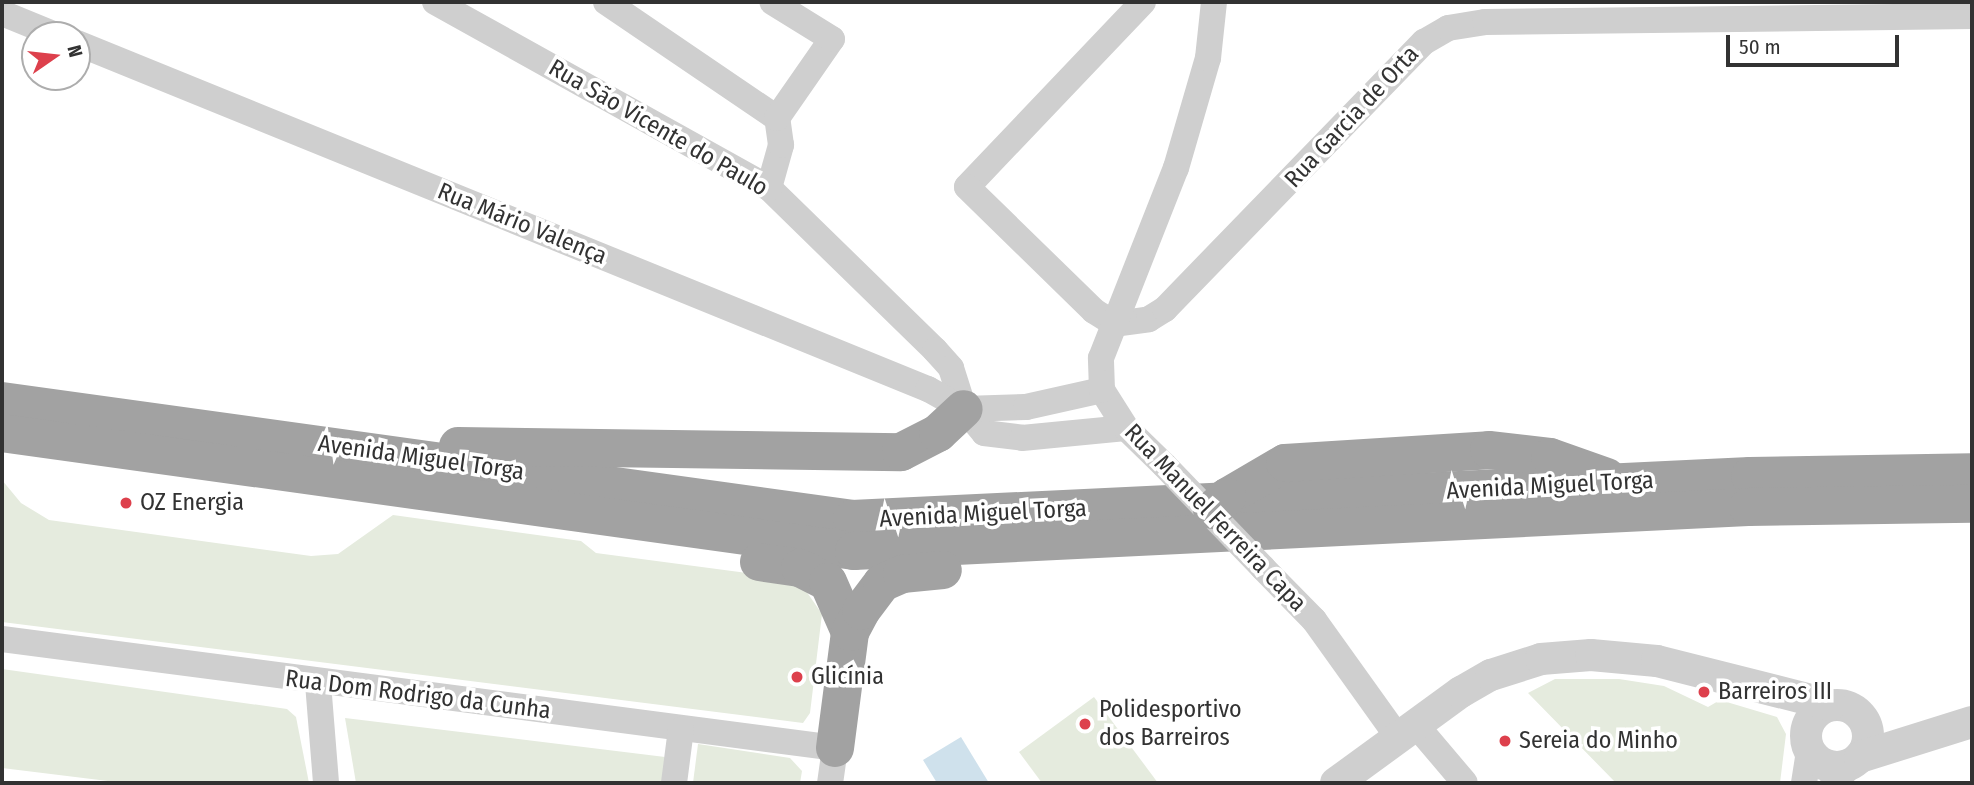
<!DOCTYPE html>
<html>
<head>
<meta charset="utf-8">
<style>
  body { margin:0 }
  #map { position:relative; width:1974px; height:785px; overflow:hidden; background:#fff; font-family:"Fira Sans Condensed",sans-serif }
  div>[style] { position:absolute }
  .green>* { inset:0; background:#e5ebde }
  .water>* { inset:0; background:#cfe1ec }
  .minor>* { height:26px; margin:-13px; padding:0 13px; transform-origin:13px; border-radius:13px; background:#cfcfcf }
  .tertiary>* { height:32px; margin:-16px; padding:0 16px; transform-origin:16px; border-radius:16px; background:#cfcfcf }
  .tertiary>.ring { margin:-16px; padding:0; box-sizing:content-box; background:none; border:32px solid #cfcfcf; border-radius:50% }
  .trunk>* { height:38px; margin:-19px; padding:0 19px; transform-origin:19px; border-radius:19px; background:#a2a2a2 }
  .minor-bridge>* { height:26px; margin:-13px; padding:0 13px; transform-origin:13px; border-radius:13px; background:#cfcfcf }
  .trunk-bridge>* { height:38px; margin:-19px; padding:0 19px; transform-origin:19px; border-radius:19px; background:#a2a2a2 }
  .dots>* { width:19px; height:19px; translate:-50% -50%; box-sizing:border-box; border:4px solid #fff; border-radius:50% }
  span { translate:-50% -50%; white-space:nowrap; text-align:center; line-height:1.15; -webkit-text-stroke:7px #fff; paint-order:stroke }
  .street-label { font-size:24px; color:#323232 }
  .poi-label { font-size:24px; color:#323232 }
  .left { translate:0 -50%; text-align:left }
  .frame { position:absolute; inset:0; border:4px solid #323232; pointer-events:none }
  .north { position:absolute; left:21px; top:21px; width:70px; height:70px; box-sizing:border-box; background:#fff; border:2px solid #adadad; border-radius:50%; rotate:76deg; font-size:19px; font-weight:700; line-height:28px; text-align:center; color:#323232 }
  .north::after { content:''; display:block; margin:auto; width:24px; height:32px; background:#dd404c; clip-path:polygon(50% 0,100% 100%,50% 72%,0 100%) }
  .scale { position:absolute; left:1726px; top:35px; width:173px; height:32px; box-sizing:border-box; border:4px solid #323232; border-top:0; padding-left:9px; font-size:21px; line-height:24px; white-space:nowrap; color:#323232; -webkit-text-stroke:5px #fff; paint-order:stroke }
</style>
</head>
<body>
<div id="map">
  <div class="green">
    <i style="clip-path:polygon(2px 480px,21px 503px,49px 520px,311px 556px,338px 554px,393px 515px,581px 541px,596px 553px,785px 578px,804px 588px,822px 614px,810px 713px,803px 723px,2px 622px)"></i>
    <i style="clip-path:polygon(2px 669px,287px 709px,296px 717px,309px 783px,124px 783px,2px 768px)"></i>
    <i style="clip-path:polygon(1555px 679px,1619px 679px,1664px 686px,1708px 707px,1720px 700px,1777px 717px,1786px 734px,1780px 783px,1616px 783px,1528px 693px)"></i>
    <i style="clip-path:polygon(1094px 697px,1158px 783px,1042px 783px,1019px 752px)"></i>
    <i style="clip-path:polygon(345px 718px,665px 757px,662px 783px,356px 783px)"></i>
    <i style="clip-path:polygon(698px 744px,790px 758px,802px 771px,800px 783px,693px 783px)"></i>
  </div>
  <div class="water">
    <i style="clip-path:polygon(961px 737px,989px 783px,937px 783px,923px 760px)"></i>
  </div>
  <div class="minor">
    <i style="left:435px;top:2px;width:382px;rotate:29.1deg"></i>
    <i style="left:769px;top:188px;width:232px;rotate:44.3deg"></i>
    <i style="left:935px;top:350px;width:24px;rotate:48deg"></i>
    <i style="left:951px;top:368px;width:43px;rotate:72.4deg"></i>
    <i style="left:606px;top:2px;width:207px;rotate:34.2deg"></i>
    <i style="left:1143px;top:2px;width:255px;rotate:133.6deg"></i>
    <i style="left:967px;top:187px;width:177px;rotate:44.3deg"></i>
    <i style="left:1094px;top:311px;width:25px;rotate:32deg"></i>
    <i style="left:1115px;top:324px;width:34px;rotate:-8deg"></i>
    <i style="left:1149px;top:319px;width:19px;rotate:-32deg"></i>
    <i style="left:1165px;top:309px;width:372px;rotate:-45.9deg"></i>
    <i style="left:1424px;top:42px;width:28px;rotate:-30deg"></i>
    <i style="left:1448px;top:28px;width:37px;rotate:-9deg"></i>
    <i style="left:1485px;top:22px;width:487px;rotate:-0.7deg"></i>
    <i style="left:2px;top:13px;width:58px;rotate:22.2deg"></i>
    <i style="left:77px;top:43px;width:919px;rotate:22.13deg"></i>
    <i style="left:928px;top:389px;width:41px;rotate:29.1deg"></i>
    <i style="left:964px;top:409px;width:31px;rotate:50deg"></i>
    <i style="left:984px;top:433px;width:38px;rotate:7deg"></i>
    <i style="left:1022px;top:438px;width:104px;rotate:-5.5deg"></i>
    <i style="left:769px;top:188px;width:45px;rotate:-74.4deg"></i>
    <i style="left:781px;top:145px;width:27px;rotate:-98deg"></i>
    <i style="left:777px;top:118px;width:96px;rotate:-55.2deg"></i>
    <i style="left:832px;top:39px;width:70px;rotate:-148.3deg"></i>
    <i style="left:964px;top:409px;width:62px;rotate:-1.8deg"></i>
    <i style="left:1026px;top:407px;width:78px;rotate:-12.6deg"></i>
    <i style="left:1164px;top:465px;width:53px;rotate:-135.8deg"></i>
    <i style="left:1126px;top:428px;width:45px;rotate:-122.3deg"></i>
    <i style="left:1102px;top:390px;width:32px;rotate:-92deg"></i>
    <i style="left:1101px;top:358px;width:204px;rotate:-68.5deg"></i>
    <i style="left:1176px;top:168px;width:115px;rotate:-73.8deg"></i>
    <i style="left:1208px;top:58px;width:56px;rotate:-83.9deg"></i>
    <i style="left:1263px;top:568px;width:73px;rotate:45.6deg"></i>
    <i style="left:1314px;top:620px;width:143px;rotate:54.4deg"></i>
    <i style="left:2px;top:639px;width:840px;rotate:7.45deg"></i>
    <i style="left:835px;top:748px;width:35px;rotate:98deg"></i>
    <i style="left:318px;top:683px;width:100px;rotate:85.4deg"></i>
    <i style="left:1415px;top:724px;width:77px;rotate:49.7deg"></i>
    <i style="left:674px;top:783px;width:54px;rotate:-82.6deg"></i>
    <i style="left:1804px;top:783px;width:33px;rotate:-81deg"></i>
    <i style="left:1833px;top:783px;width:32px;rotate:-44deg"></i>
  </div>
  <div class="tertiary">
    <i class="ring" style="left:1806px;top:705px;width:30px;height:30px"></i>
    <i style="left:1860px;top:757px;width:117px;rotate:-17.4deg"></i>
    <i style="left:1336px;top:783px;width:155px;rotate:-36.1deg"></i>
    <i style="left:1461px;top:692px;width:34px;rotate:-30deg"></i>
    <i style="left:1491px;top:675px;width:52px;rotate:-17.7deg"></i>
    <i style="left:1541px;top:659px;width:50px;rotate:-4.6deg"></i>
    <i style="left:1591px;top:655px;width:66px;rotate:5.2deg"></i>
    <i style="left:1657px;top:661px;width:179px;rotate:14.2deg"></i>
  </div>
  <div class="trunk">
    <i style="left:2px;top:401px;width:858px;rotate:7.9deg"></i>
    <i style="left:852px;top:519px;width:899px;rotate:-2.74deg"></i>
    <i style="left:1750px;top:476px;width:222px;rotate:-1deg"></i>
    <i style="left:2px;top:433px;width:860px;rotate:7.89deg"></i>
    <i style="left:854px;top:551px;width:895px;rotate:-2.82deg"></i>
    <i style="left:1748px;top:507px;width:224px;rotate:-0.8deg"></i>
    <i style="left:458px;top:446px;width:443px;rotate:0.8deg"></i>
    <i style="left:901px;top:452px;width:42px;rotate:-27.2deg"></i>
    <i style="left:938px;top:433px;width:35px;rotate:-43deg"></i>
    <i style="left:1227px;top:497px;width:67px;rotate:-30.4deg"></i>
    <i style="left:1285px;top:463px;width:204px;rotate:-3.6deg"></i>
    <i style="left:1489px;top:450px;width:61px;rotate:6.5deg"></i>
    <i style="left:1550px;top:457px;width:60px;rotate:19.3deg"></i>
    <i style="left:759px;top:562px;width:41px;rotate:8.3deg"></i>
    <i style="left:800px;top:568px;width:31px;rotate:27deg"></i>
    <i style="left:828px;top:582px;width:55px;rotate:66.3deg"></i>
    <i style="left:835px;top:748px;width:117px;rotate:-82.6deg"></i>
    <i style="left:850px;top:632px;width:24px;rotate:-62deg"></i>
    <i style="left:861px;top:611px;width:35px;rotate:-53deg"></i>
    <i style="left:882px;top:583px;width:22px;rotate:-24deg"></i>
    <i style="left:902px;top:574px;width:41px;rotate:-5.6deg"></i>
  </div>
  <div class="minor-bridge">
    <i style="left:1164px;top:465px;width:143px;rotate:46.1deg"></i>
  </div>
  <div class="trunk-bridge">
    <i style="left:1212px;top:510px;width:20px;rotate:-41deg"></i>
  </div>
  <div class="dots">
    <i style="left:126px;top:503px;background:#dd404c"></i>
    <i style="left:797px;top:677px;background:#dd404c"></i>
    <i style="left:1704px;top:692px;background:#dd404c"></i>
    <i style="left:1085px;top:724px;background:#dd404c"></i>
    <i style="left:1505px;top:741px;background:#dd404c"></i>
  </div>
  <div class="street-label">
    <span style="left:1352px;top:117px;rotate:-47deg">Rua Garcia de Orta</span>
    <span style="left:658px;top:128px;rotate:30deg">Rua São Vicente do Paulo</span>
    <span style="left:522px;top:224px;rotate:22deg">Rua Mário Valença</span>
    <span style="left:421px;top:458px;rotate:8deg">Avenida Miguel Torga</span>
    <span style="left:1550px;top:486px;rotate:-3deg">Avenida Miguel Torga</span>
    <span style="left:983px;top:514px;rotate:-3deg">Avenida Miguel Torga</span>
    <span style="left:1215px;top:518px;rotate:46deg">Rua Manuel Ferreira Capa</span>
    <span style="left:418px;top:695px;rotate:7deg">Rua Dom Rodrigo da Cunha</span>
  </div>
  <div class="poi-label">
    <span class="left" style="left:140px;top:503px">OZ Energia</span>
    <span class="left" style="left:811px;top:677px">Glicínia</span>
    <span class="left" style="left:1718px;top:692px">Barreiros III</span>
    <span class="left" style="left:1099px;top:724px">Polidesportivo<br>dos Barreiros</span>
    <span class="left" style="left:1519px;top:741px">Sereia do Minho</span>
  </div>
  <div class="frame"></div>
  <div class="north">N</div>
  <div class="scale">50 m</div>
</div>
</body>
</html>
